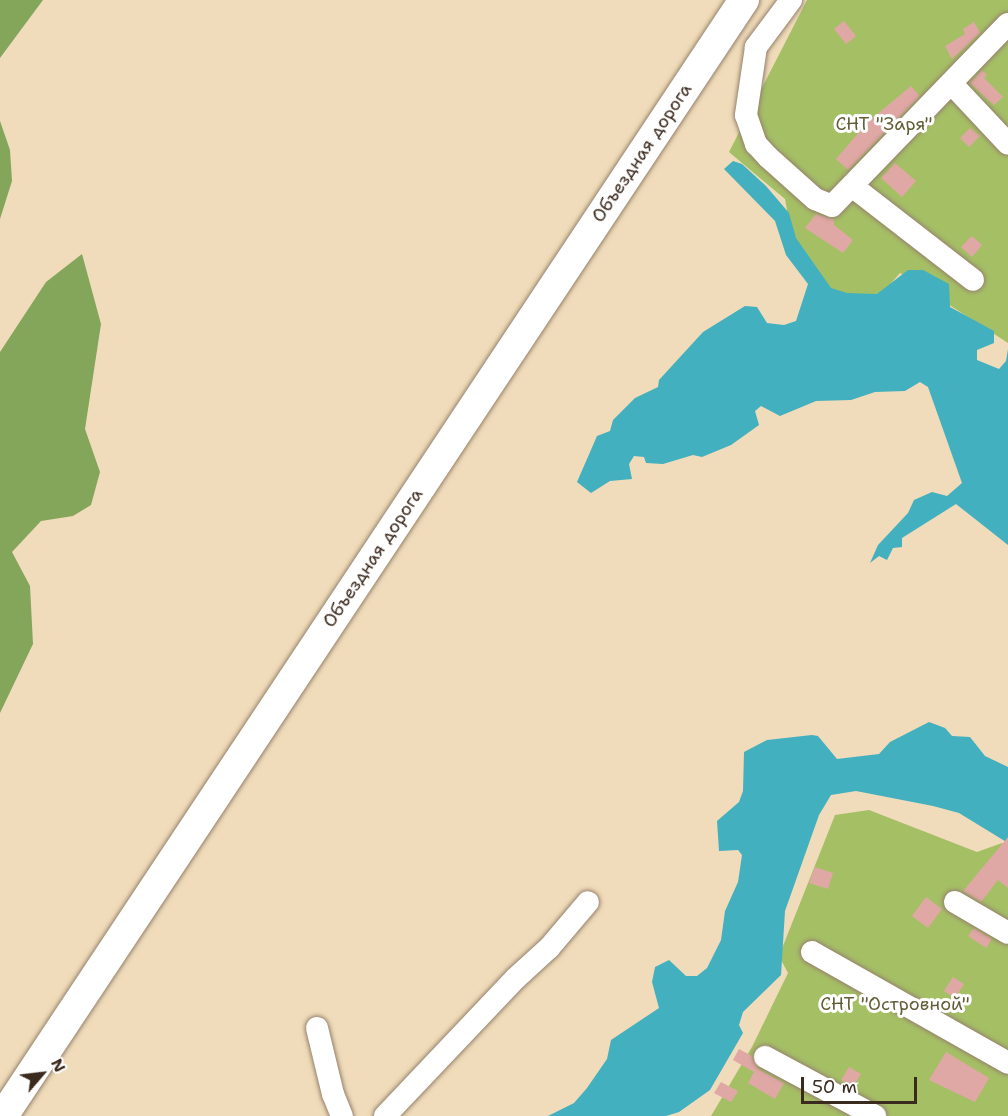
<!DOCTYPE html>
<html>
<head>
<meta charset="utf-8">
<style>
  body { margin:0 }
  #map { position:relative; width:1008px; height:1116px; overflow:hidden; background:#f0dbba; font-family:"Shantell Sans",sans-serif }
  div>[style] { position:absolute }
  .green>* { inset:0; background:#a5bf65 }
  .forest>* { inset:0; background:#84a65a }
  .water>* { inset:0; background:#42b0bf }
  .building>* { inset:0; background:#e0a8a5 }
  .roads { filter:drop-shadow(0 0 2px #96826c) drop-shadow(0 0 2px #96826c) }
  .minor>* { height:22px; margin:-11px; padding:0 11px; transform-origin:11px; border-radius:11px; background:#fff }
  .major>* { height:30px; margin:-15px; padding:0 15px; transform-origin:15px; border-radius:15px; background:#fff }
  span { translate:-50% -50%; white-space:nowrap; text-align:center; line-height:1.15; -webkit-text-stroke:6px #fff; paint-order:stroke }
  .park-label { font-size:18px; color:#605e37 }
  .street-label { font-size:18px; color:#3b2a1e }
  .north { position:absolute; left:12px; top:1044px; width:60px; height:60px; -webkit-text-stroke:4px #fff; paint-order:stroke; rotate:62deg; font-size:16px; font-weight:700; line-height:24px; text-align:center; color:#3b2a1e }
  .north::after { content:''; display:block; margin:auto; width:21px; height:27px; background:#3b2a1e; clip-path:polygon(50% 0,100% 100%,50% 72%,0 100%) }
  .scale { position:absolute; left:801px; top:1077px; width:116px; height:27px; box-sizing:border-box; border:3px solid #3b2a1e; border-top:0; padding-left:8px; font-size:18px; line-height:21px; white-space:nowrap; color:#3b2a1e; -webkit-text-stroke:4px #fff; paint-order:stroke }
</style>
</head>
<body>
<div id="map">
  <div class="green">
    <i style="clip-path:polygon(807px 0,1008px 0,1008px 343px,900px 273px,874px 303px,824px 297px,796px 259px,785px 199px,729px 152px)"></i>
    <i style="clip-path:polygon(869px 810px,977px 852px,1002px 843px,1008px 847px,1008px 1116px,711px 1116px,752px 1047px,788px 973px,779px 956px,835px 815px)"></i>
  </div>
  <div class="forest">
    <i style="clip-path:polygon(0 0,43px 0,0 58px)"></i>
    <i style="clip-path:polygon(0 121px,10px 150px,12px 181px,0 219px)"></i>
    <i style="clip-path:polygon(82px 254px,101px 324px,85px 429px,100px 472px,91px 505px,73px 516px,41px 521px,12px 552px,30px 586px,33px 644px,0 713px,0 352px,46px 282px)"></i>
  </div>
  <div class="water">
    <i style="clip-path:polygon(733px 161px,742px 164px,766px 186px,789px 213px,796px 238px,831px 288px,847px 293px,877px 294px,908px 270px,923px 270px,949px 284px,950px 307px,994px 331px,994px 343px,977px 350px,977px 360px,999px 369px,1006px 361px,1008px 349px,1008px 545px,956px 504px,902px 538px,902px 547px,893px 548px,887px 560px,879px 556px,870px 563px,878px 545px,908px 513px,914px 500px,932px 492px,947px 496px,962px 483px,928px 387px,920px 382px,905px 391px,875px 392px,851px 400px,816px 401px,780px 416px,761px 406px,755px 411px,759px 425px,731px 445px,702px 457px,693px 455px,663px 464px,646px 463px,644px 457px,634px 456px,629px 464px,632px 479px,610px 481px,591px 493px,577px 482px,597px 436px,610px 431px,613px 420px,635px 398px,658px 387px,659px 380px,703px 332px,745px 306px,757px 307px,767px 323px,784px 325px,796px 321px,808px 284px,786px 255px,775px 221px,724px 169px)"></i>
    <i style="clip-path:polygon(929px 722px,945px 728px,952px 736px,970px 737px,985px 756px,1008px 767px,1008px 843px,959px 813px,933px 806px,856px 791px,831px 795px,819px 815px,785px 911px,781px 975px,743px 1012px,739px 1025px,743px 1033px,710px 1090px,679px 1112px,666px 1116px,548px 1116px,574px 1103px,587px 1088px,607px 1059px,611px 1040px,659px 1008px,652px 982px,655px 967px,669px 960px,686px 976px,697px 976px,707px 968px,721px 940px,725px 911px,738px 882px,742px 855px,738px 850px,719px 851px,717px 821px,739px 802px,743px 791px,744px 752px,767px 740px,812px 735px,818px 736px,837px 759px,879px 754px,890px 742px)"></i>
  </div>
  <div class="building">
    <i style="clip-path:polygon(844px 21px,856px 36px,846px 44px,834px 29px)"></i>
    <i style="clip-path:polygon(974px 22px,980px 33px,952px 59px,945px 46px,965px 34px,963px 29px)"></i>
    <i style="clip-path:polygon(982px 70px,987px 75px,984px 78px,1003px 97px,994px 105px,970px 83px)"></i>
    <i style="clip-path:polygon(911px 86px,920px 96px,848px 170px,836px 159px,868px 122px)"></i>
    <i style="clip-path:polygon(970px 128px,980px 136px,969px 147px,960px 138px)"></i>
    <i style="clip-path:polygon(895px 163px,916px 181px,902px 197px,881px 178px)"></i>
    <i style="clip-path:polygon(816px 214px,834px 219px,834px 225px,853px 240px,843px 253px,805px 228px)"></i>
    <i style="clip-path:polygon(972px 236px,982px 245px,972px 257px,961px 247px)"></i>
    <i style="clip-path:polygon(1008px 837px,1008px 888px,998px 880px,981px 902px,963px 891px)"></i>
    <i style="clip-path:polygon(815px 867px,833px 873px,828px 889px,809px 883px)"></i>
    <i style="clip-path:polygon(926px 897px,942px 909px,928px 928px,912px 916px)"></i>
    <i style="clip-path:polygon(974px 928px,992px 939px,986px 948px,968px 936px)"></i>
    <i style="clip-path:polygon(953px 977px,964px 984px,955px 998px,944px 991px)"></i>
    <i style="clip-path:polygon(739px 1049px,752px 1056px,758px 1069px,784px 1083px,775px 1099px,748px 1083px,754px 1072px,733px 1060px)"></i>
    <i style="clip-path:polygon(946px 1052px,989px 1078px,975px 1102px,929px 1080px)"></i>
    <i style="clip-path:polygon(849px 1067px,861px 1074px,853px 1087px,841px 1080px)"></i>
    <i style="clip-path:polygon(721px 1082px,738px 1091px,731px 1102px,714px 1093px)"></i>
  </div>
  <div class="roads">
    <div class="minor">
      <i style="left:791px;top:0;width:59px;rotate:126.7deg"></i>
      <i style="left:756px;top:47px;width:69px;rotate:98.4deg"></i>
      <i style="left:746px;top:115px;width:31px;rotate:71deg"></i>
      <i style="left:756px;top:144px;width:18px;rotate:47deg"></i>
      <i style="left:768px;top:157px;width:63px;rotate:41.8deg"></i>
      <i style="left:815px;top:199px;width:18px;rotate:22deg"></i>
      <i style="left:832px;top:206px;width:253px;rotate:-46deg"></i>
      <i style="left:951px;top:83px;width:83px;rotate:46.9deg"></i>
      <i style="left:852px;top:186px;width:153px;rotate:37.8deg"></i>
      <i style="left:955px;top:902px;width:61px;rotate:30.3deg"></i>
      <i style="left:812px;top:952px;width:225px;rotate:29.5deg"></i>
      <i style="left:317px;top:1028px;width:68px;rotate:76.4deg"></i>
      <i style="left:333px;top:1094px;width:24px;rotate:68deg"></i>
      <i style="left:765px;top:1057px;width:125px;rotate:28.2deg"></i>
      <i style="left:385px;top:1116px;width:190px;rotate:-46.5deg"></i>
      <i style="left:516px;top:978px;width:45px;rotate:-42.3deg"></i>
      <i style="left:549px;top:948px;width:60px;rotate:-49.7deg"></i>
    </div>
    <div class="major">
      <i style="left:3px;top:1116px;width:1340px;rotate:-56.42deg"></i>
    </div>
  </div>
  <div class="park-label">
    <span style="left:884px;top:124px">СНТ "Заря"</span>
    <span style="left:895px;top:1004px">СНТ "Островной"</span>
  </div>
  <div class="street-label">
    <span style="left:642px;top:153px;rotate:-56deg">Объездная дорога</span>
    <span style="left:373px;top:558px;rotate:-56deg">Объездная дорога</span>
  </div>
  <div class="north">N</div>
  <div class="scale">50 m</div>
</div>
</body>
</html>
